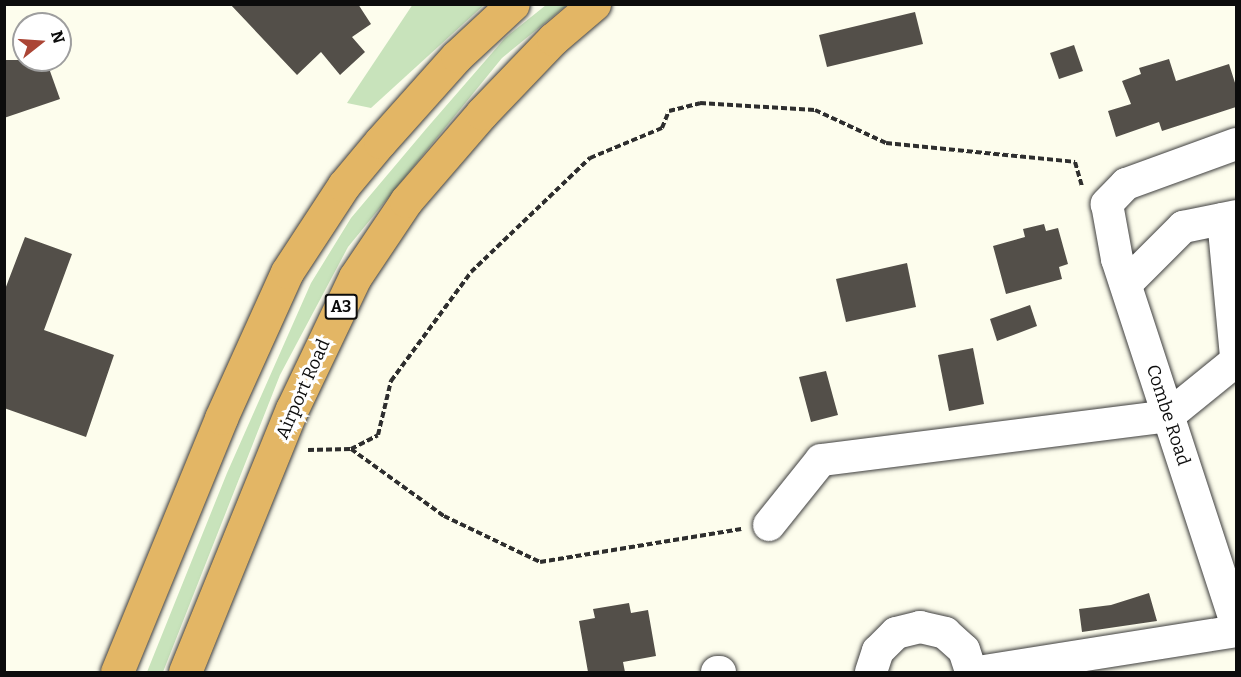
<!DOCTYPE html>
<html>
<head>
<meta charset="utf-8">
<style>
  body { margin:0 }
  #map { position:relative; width:1241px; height:677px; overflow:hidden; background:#fdfded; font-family:Bitter,serif }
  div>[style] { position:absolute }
  .green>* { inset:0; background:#c8e3bb }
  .building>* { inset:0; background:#534f49 }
  .path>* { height:4px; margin-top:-2px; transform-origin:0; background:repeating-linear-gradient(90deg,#2e2e2e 0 6px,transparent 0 9px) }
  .roads { filter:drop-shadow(0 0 2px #3f3f3f) drop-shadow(0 0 2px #3f3f3f) }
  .minor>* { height:32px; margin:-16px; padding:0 16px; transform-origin:16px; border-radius:16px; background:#fff }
  .highway>* { height:33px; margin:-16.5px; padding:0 16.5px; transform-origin:16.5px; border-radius:16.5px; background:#e3b665 }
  span { translate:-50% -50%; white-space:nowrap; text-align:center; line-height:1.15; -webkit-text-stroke:6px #fff; paint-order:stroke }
  .shield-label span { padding:2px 4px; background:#fff; border:2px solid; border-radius:4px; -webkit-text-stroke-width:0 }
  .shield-label { font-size:16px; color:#0c0c0c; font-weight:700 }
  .street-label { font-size:18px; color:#0c0c0c }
  .frame { position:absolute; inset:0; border:6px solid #0c0c0c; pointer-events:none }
  .north { position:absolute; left:12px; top:12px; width:60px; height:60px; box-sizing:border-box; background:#fff; border:2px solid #9e9e9e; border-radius:50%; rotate:73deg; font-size:16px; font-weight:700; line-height:24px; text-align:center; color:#0c0c0c }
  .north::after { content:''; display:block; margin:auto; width:21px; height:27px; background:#ab4535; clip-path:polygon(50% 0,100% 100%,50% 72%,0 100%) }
</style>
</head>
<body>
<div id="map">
  <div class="green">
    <i style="clip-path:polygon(413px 4px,484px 5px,371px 108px,347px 103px)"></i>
    <i style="clip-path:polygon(546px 5px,567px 5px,502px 58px,348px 247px,280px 375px,163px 672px,147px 672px,227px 473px,311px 283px,351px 218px,426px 129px,505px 38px)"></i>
  </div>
  <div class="building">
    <i style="clip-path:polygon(230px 4px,358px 4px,371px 24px,352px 37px,365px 52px,340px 75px,321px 52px,297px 75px)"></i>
    <i style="clip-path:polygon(915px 12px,923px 44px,827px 67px,819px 35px)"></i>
    <i style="clip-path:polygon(1074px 45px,1083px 71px,1059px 79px,1050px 53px)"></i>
    <i style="clip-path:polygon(1169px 59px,1176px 81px,1229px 64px,1236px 86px,1236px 107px,1162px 131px,1159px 122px,1116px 137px,1108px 111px,1131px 104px,1122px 81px,1141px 74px,1139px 68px)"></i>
    <i style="clip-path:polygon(4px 60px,46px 60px,60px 99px,4px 118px)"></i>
    <i style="clip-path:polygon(1044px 224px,1046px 231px,1058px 228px,1068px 264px,1059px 267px,1062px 279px,1006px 294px,993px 246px,1025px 237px,1023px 229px)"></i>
    <i style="clip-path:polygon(25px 237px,72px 254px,44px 330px,114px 355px,86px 437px,4px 408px,4px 292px)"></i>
    <i style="clip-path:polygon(907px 263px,916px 307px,846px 322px,836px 279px)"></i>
    <i style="clip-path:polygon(1030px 305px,1037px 326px,997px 341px,990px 319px)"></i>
    <i style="clip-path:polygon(973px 348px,984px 404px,949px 411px,938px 355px)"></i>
    <i style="clip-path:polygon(826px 371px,838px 415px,811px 422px,799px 377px)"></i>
    <i style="clip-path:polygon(1149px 593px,1157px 621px,1082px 632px,1079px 609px,1111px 605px)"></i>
    <i style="clip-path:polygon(629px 603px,631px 613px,648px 610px,656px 656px,623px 662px,625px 672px,588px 672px,579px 621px,595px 618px,593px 609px)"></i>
  </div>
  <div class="path">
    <i style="left:351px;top:449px;width:115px;rotate:35.8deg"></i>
    <i style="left:444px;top:516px;width:106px;rotate:25.6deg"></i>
    <i style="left:540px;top:562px;width:204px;rotate:-9.3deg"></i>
    <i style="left:308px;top:450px;width:43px;rotate:-1.3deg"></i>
    <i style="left:351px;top:449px;width:30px;rotate:-27deg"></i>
    <i style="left:378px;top:435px;width:56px;rotate:-76.5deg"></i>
    <i style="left:391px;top:381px;width:135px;rotate:-53.7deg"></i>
    <i style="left:471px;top:272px;width:165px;rotate:-43.8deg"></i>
    <i style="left:590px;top:158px;width:78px;rotate:-22.6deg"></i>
    <i style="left:662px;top:128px;width:18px;rotate:-68deg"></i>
    <i style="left:669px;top:111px;width:32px;rotate:-14deg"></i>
    <i style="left:700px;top:103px;width:115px;rotate:3.5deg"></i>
    <i style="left:815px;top:110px;width:78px;rotate:24.9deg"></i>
    <i style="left:886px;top:143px;width:190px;rotate:5.7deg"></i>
    <i style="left:1075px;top:162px;width:26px;rotate:74deg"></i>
  </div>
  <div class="roads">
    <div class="minor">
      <i style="left:1236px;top:144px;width:117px;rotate:160deg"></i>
      <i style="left:1126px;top:184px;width:28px;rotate:134deg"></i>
      <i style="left:1107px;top:204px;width:56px;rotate:79.7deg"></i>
      <i style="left:1117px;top:259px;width:383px;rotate:71.9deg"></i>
      <i style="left:1223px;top:219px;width:139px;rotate:84.6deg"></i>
      <i style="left:1126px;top:284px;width:81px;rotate:-45deg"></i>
      <i style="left:1183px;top:227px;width:54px;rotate:-11.7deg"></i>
      <i style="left:769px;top:525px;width:83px;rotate:-51.3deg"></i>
      <i style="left:821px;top:460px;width:350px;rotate:-7.2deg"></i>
      <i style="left:1168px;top:416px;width:87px;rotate:-39deg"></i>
      <i style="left:717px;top:672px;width:3px"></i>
      <i style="left:871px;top:672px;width:22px;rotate:-72deg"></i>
      <i style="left:878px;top:651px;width:25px;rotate:-45deg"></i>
      <i style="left:896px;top:633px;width:25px;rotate:-14deg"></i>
      <i style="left:920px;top:627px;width:26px;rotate:13deg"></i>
      <i style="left:945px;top:633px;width:25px;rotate:42deg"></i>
      <i style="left:964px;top:650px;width:23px;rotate:72deg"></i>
      <i style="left:978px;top:672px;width:261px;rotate:-9deg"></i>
    </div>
    <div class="highway">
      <i style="left:117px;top:672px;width:274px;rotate:-67.7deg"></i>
      <i style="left:221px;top:418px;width:160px;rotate:-65.7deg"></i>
      <i style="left:287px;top:272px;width:104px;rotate:-56.8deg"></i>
      <i style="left:344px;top:185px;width:56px;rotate:-50.1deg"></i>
      <i style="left:380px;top:142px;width:115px;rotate:-48.2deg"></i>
      <i style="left:457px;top:56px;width:76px;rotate:-42.9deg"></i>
      <i style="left:185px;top:672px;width:284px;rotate:-67.9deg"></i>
      <i style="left:292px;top:409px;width:146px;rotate:-64.5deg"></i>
      <i style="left:355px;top:277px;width:92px;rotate:-56.1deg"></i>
      <i style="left:406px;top:201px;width:116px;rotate:-49.2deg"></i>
      <i style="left:482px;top:113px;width:103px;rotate:-46.2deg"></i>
      <i style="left:553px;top:39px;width:54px;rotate:-40.5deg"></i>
    </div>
  </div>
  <div class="shield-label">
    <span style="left:341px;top:307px">A3</span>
  </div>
  <div class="street-label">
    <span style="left:303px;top:389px;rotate:-66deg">Airport Road</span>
    <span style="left:1168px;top:415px;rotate:72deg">Combe Road</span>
  </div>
  <div class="frame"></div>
  <div class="north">N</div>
</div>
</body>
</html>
